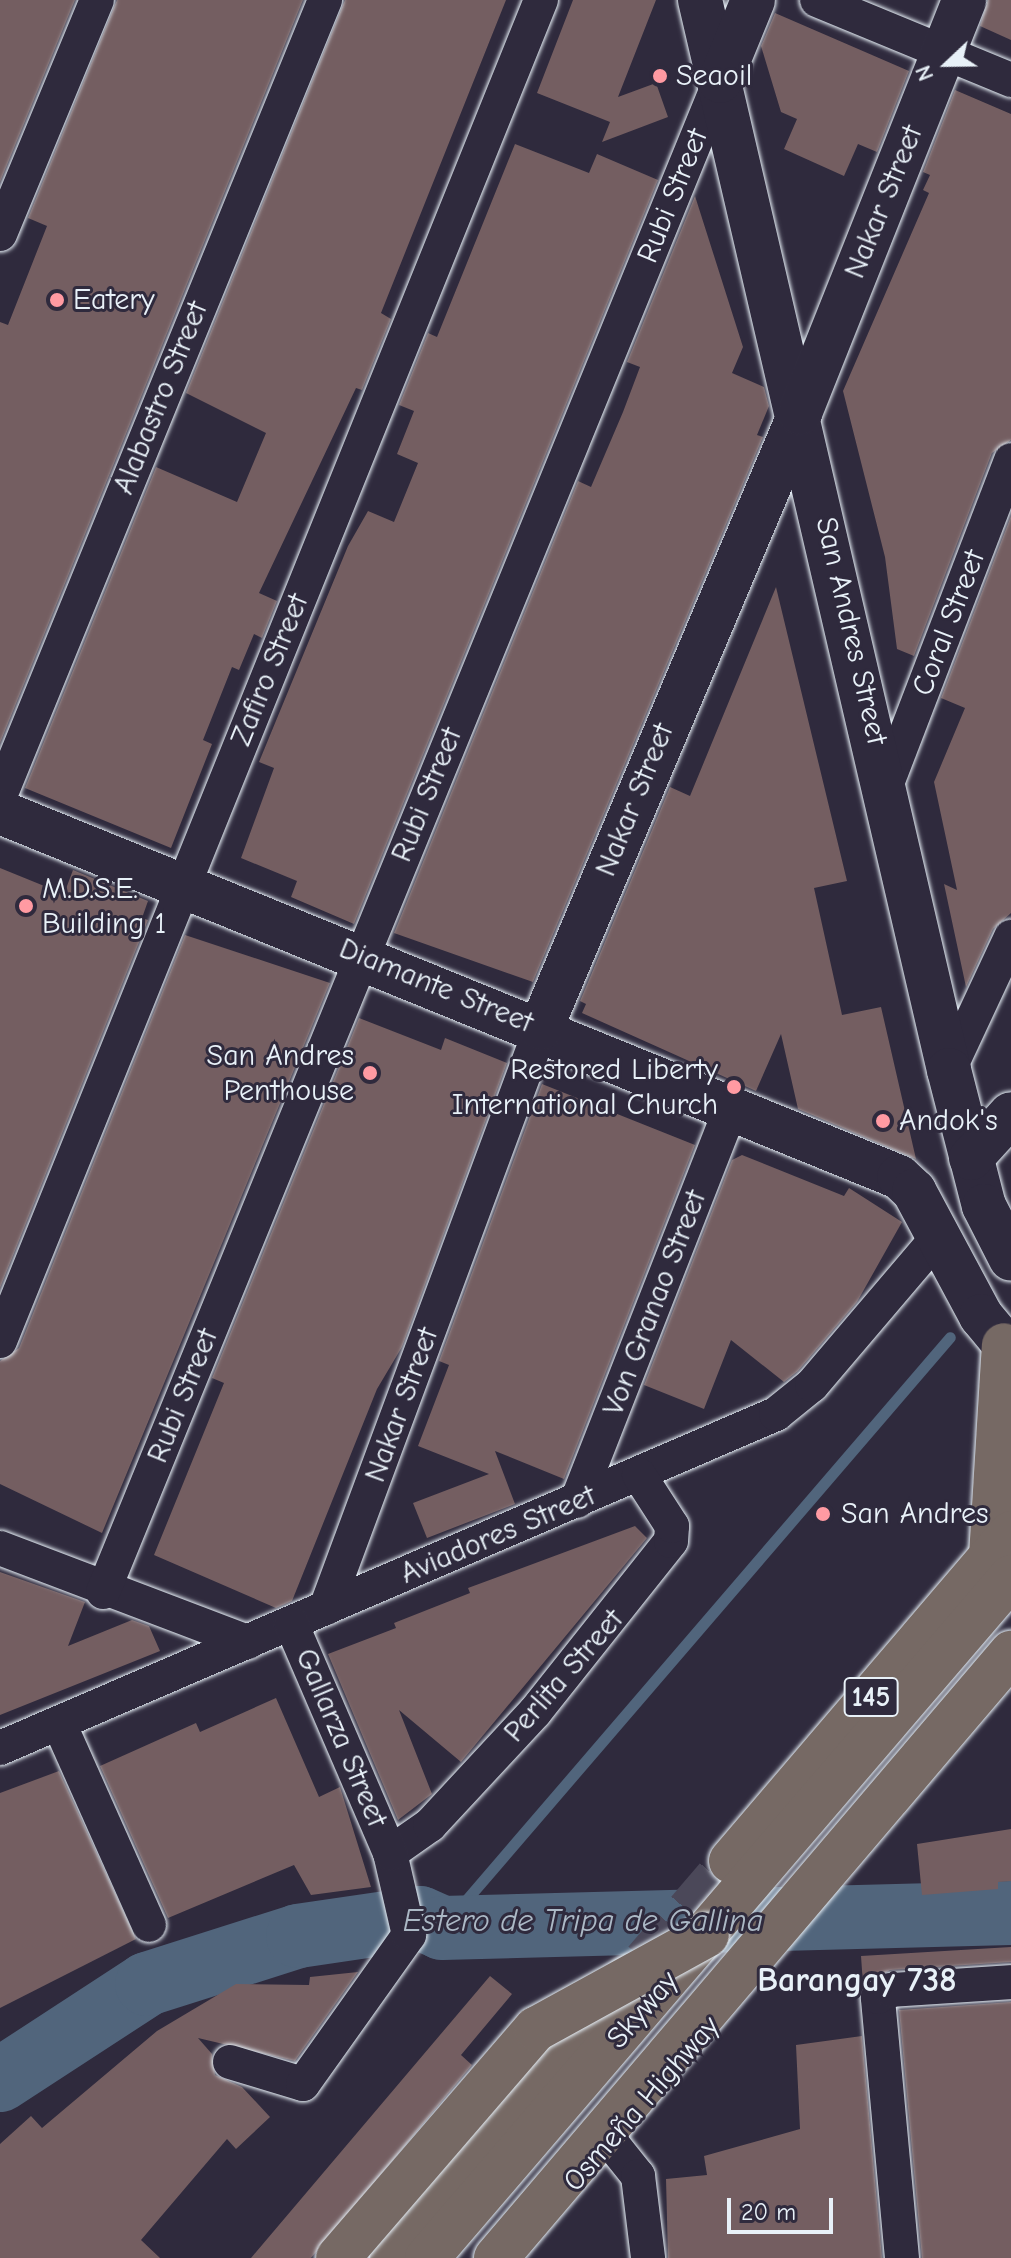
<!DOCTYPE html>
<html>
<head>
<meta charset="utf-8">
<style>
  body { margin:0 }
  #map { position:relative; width:1011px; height:2258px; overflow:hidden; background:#2f2a3d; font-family:"Comic Neue",sans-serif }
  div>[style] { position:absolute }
  .stream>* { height:11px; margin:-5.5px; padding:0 5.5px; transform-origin:5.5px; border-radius:5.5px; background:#51657c }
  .river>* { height:64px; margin:-32px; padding:0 32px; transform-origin:32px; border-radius:32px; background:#51657c }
  .building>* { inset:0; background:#745e61 }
  .primary-tunnel>* { height:44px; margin-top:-22px; transform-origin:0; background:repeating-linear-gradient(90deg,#4b4859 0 44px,transparent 0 66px) }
  .roads { filter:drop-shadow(0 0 2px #e8f1f8) drop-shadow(0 0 2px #e8f1f8) }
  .street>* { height:34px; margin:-17px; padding:0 17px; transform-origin:17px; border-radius:17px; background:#2f2a3d }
  .secondary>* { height:44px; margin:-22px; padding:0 22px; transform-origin:22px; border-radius:22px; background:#2f2a3d }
  .primary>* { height:44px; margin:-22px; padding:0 22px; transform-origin:22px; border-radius:22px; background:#766964 }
  .highway>* { height:44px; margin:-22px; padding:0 22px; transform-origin:22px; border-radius:22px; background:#766964 }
  .bridges { filter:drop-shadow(0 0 2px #e8f1f8) drop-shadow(0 0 2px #e8f1f8) }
  .highway-bridge>* { height:44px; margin:-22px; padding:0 22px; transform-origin:22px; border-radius:22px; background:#766964 }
  .dots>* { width:22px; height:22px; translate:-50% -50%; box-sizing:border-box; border:4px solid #2f2a3d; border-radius:50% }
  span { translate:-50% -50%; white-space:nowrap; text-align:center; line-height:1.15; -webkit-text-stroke:6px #2f2a3d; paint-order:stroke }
  .shield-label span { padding:2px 6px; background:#2f2a3d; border:2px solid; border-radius:6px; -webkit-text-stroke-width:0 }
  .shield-label { font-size:28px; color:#e8f1f8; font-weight:700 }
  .poi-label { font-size:30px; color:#e8f1f8 }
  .left { translate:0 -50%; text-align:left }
  .right { translate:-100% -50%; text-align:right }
  .street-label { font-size:30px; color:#e8f1f8 }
  .water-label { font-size:32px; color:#acb9c6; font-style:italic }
  .quarter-label { font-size:34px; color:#e8f1f8; font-weight:700 }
  .north { position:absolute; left:907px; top:24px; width:80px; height:80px; -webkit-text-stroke:6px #2f2a3d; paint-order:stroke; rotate:248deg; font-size:22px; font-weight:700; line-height:32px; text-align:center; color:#e8f1f8 }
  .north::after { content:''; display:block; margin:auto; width:28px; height:36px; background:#e8f1f8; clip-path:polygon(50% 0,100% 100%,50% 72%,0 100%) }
  .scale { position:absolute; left:727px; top:2198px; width:106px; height:36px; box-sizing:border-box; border:4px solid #e8f1f8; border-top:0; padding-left:10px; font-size:24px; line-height:28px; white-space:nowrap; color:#e8f1f8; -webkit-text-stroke:6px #2f2a3d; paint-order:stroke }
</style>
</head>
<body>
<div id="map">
  <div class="stream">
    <i style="left:442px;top:1928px;width:779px;rotate:-49.32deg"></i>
  </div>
  <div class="river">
    <i style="left:0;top:2080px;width:176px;rotate:-33.1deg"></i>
    <i style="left:147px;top:1984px;width:158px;rotate:-17.6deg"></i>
    <i style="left:298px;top:1936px;width:123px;rotate:-8.4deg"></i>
    <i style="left:420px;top:1918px;width:24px;rotate:24deg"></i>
    <i style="left:442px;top:1928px;width:569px;rotate:-1.51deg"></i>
  </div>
  <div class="building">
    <i style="clip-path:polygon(0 0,75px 0,0 182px)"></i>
    <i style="clip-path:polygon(117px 0,303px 0,0 743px,0 322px,8px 325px,47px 226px,28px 218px)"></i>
    <i style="clip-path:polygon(345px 0,506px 0,381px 313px,391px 319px,362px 390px,356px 388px,259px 593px,277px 601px,262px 638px,254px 634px,239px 670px,232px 667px,203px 740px,212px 744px,171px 848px,25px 788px,156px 467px,237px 502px,266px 433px,186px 393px)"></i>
    <i style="clip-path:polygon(573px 0,656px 0,618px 97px,656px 83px,668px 117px,602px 142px,610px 122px,537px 93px)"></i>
    <i style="clip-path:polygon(988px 0,1011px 0,1011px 40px,980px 26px)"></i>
    <i style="clip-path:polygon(775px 13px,909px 71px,877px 152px,858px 144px,844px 176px,784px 149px,797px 119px,781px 112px,761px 46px)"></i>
    <i style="clip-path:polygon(955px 90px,1011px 114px,1011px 440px,992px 453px,914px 656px,897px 649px,885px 557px,843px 391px,929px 193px,923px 190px,930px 175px,923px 172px)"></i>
    <i style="clip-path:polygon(515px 144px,589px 173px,597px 154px,658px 180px,354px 924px,291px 897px,297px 881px,241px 858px,274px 768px,259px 762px,348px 546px,368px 511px,394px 522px,418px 463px,397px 454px,414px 411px,399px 405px,428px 333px,437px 337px)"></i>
    <i style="clip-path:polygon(695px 196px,743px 347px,732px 373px,764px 387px,769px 406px,757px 435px,763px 437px,533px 982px,394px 933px,578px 481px,591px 487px,623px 412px,640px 367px,627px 362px)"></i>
    <i style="clip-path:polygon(1011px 516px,1011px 913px,993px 929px,966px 987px,944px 884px,957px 890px,934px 782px,965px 708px,941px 698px)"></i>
    <i style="clip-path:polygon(776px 587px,847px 881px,814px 888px,842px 1015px,881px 1007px,916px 1159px,798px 1109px,781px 1034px,756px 1091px,582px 1013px,586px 1004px,580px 1001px,670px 787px,690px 796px)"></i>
    <i style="clip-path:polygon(0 868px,64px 894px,73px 870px,148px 901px,142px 918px,148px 920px,0 1288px)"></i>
    <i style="clip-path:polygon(185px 935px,330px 983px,102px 1533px,0 1484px,0 1361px,19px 1348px)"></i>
    <i style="clip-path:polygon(359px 1018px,441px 1050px,445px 1038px,507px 1063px,402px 1347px,377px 1389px,292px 1601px,276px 1608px,154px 1555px,224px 1383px,212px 1378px)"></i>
    <i style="clip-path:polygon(542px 1084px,695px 1145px,564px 1479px,495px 1451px,515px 1504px,427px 1538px,413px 1503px,489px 1474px,418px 1446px,449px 1365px,439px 1361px)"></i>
    <i style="clip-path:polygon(742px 1155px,844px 1196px,849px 1188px,902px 1222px,857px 1302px,798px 1371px,784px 1382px,731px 1340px,704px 1409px,644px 1385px,732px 1160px)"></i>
    <i style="clip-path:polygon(635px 1526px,647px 1538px,461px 1762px,399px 1710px,432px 1794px,398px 1820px,328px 1654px,396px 1628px,394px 1623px,470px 1593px,468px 1588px)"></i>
    <i style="clip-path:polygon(0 1572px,85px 1602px,68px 1646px,132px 1620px,149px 1626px,160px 1651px,0 1715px)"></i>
    <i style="clip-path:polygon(276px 1698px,319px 1797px,340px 1787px,371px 1887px,311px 1895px,294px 1865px,168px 1918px,100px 1766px,196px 1723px,200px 1732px)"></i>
    <i style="clip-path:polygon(59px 1771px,136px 1939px,0 2008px,0 1793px)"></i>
    <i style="clip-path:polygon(1011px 1829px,1011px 1881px,998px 1882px,998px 1889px,922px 1895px,917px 1844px)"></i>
    <i style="clip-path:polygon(1011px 1947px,1011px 1962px,890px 1970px,863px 1985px,861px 1956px)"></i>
    <i style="clip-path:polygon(358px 1972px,295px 2061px,198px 2038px,212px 2054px,215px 2075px,242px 2087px,270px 2117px,236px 2149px,227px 2139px,141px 2240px,160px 2258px,0 2258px,0 2144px,31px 2116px,42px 2128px,157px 2031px,236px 1984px,309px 1985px,310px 1977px)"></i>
    <i style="clip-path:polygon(490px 1976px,512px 1994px,461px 2055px,472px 2065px,311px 2258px,251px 2258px)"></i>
    <i style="clip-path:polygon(1011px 2002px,1011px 2258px,922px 2258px,899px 2010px)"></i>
    <i style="clip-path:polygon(862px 2036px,882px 2258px,668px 2258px,666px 2179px,707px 2175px,704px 2156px,800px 2129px,796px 2045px)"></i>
  </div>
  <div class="primary-tunnel">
    <i style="left:645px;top:1961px;width:132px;rotate:-49.3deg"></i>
  </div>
  <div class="roads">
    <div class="street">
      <i style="left:817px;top:0;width:210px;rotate:22.4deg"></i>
      <i style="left:0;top:234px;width:253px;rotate:-67.5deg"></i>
      <i style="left:886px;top:786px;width:349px;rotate:-69deg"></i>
      <i style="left:0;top:796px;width:860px;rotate:-67.79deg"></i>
      <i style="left:949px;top:1070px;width:147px;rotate:-65deg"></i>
      <i style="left:0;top:1341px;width:1446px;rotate:-68.03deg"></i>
      <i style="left:577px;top:1501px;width:425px;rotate:-68.6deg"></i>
      <i style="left:0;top:1548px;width:265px;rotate:20.8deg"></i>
      <i style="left:103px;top:1592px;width:1632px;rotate:-67.79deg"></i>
      <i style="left:326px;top:1608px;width:619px;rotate:-69.66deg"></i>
      <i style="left:59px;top:1723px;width:221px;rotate:66deg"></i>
      <i style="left:0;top:1748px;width:845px;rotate:-23.29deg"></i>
      <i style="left:776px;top:1414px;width:46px;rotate:-38.9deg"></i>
      <i style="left:812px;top:1385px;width:193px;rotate:-49.6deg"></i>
      <i style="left:390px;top:1853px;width:49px;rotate:-35deg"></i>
      <i style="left:430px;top:1825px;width:154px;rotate:-47.1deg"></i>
      <i style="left:535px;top:1712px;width:218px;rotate:-51.5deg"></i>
      <i style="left:671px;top:1541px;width:15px;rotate:-86deg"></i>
      <i style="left:672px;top:1526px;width:61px;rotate:-122.9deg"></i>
      <i style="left:230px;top:2062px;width:76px;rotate:16.8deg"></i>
      <i style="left:303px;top:2084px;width:183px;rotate:-54.6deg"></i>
      <i style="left:409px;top:1935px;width:84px;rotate:-103deg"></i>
      <i style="left:390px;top:1853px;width:250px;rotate:-113.3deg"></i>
      <i style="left:610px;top:2141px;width:45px;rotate:51.3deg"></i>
      <i style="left:638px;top:2176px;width:83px;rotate:83deg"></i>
      <i style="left:902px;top:2258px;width:262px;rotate:-95.3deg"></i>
      <i style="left:878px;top:1997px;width:15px;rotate:-28deg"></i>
      <i style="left:891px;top:1990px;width:120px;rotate:-3.8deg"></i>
    </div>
    <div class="secondary">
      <i style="left:700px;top:0;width:1099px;rotate:76.9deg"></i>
      <i style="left:949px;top:1070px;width:140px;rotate:75.6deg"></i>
      <i style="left:984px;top:1206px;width:59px;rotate:63deg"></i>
      <i style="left:720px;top:81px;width:87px;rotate:-67.8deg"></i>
      <i style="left:0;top:812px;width:970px;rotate:22.1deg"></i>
      <i style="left:899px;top:1177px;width:21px;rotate:43deg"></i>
      <i style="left:914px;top:1191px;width:142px;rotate:61.8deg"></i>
      <i style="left:981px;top:1316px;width:47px;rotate:50.2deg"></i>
      <i style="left:541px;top:1028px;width:667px;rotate:-67.16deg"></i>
      <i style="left:800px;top:413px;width:444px;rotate:-68.3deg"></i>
      <i style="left:971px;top:1158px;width:59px;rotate:-47.7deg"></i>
    </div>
    <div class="primary">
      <i style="left:991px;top:1556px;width:211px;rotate:-86.5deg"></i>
      <i style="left:731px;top:1861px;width:431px;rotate:-49.5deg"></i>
      <i style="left:392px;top:2258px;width:367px;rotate:-49.6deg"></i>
    </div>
    <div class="highway">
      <i style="left:427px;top:2258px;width:897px;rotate:-49.38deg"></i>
      <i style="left:496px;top:2258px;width:795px;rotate:-49.59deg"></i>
    </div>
  </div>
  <div class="bridges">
    <div class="highway-bridge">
      <i style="left:338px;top:2258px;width:303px;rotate:-49.2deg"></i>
      <i style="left:536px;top:2029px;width:195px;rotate:-28.8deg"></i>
    </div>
  </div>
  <div class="dots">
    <i style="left:660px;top:76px;background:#ff9aa2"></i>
    <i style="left:57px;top:300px;background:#ff9aa2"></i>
    <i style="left:26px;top:906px;background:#ff9aa2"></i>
    <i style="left:370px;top:1073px;background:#ff9aa2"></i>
    <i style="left:734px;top:1087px;background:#ff9aa2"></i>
    <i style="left:883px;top:1121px;background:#ff9aa2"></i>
    <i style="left:823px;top:1514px;background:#ff9aa2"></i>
  </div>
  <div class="shield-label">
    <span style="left:871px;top:1697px">145</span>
  </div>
  <div class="poi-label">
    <span class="left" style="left:676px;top:76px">Seaoil</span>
    <span class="left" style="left:73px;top:300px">Eatery</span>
    <span class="left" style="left:42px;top:906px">M.D.S.E.<br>Building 1</span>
    <span class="right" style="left:354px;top:1073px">San Andres<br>Penthouse</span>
    <span class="right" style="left:718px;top:1087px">Restored Liberty<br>International Church</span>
    <span class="left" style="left:899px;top:1121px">Andok's</span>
    <span class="left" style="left:841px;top:1514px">San Andres</span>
  </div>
  <div class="street-label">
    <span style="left:673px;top:196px;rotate:-68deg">Rubi Street</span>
    <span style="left:884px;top:202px;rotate:-68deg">Nakar Street</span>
    <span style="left:161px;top:398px;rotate:-68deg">Alabastro Street</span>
    <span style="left:949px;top:623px;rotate:-69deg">Coral Street</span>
    <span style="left:851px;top:631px;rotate:77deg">San Andres Street</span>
    <span style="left:270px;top:670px;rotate:-68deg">Zafiro Street</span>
    <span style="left:427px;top:795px;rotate:-68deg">Rubi Street</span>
    <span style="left:635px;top:800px;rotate:-68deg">Nakar Street</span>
    <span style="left:436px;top:986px;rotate:22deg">Diamante Street</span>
    <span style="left:655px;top:1303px;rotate:-69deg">Von Granao Street</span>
    <span style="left:183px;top:1396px;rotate:-68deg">Rubi Street</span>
    <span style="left:402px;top:1405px;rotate:-70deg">Nakar Street</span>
    <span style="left:498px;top:1535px;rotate:-23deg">Aviadores Street</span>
    <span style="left:564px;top:1676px;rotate:-49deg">Perlita Street</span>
    <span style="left:341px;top:1738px;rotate:67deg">Gallarza Street</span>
    <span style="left:643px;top:2010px;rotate:-49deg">Skyway</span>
    <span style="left:642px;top:2104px;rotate:-49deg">Osmeña Highway</span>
  </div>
  <div class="water-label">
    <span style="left:583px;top:1921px">Estero de Tripa de Gallina</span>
  </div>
  <div class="quarter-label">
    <span style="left:857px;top:1981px">Barangay 738</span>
  </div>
  <div class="north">N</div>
  <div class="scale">20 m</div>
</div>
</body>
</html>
